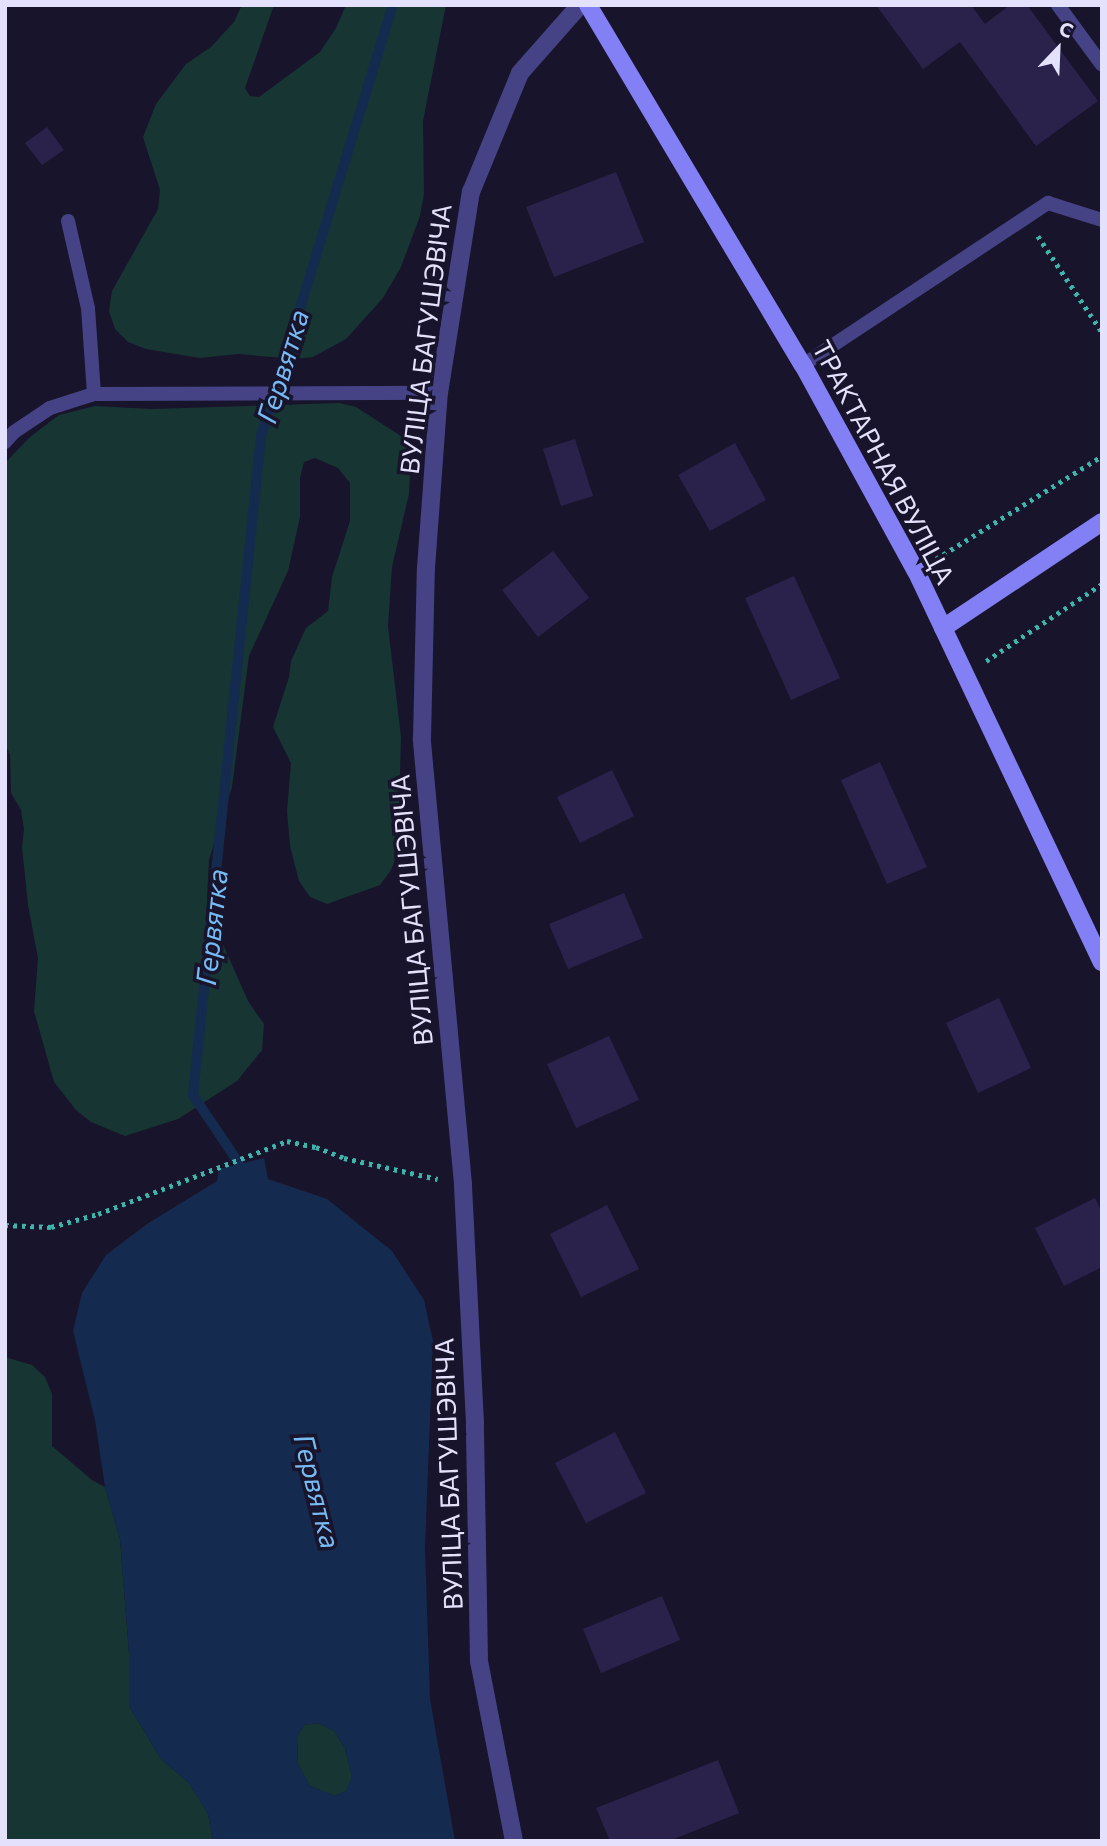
<!DOCTYPE html>
<html>
<head>
<meta charset="utf-8">
<style>
  body { margin:0 }
  #map { position:relative; width:1107px; height:1846px; overflow:hidden; background:#18142b; font-family:Commissioner,sans-serif }
  div>[style] { position:absolute }
  .green>* { inset:0; background:#173533 }
  .water>* { inset:0; background:#142b4f }
  .stream>* { height:10px; margin:-5px; padding:0 5px; transform-origin:5px; border-radius:5px; background:#142b4f }
  .building>* { inset:0; background:#2a224b }
  .path>* { height:4.5px; margin-top:-2.25px; transform-origin:0; background:repeating-linear-gradient(90deg,#3cb5ad 0 3.5px,transparent 0 8.5px) }
  .lane>* { height:14px; margin:-7px; padding:0 7px; transform-origin:7px; border-radius:7px; background:#454386 }
  .street>* { height:18px; margin:-9px; padding:0 9px; transform-origin:9px; border-radius:9px; background:#454386 }
  .secondary>* { height:18px; margin:-9px; padding:0 9px; transform-origin:9px; border-radius:9px; background:#8280f4 }
  span { translate:-50% -50%; white-space:nowrap; text-align:center; line-height:1.15; -webkit-text-stroke:7px #18142b; paint-order:stroke }
  .street-label { font-size:26px; color:#e4e1fc }
  .water-label { font-size:28px; color:#77bbf4; font-style:italic }
  .frame { position:absolute; inset:0; border:7px solid #e4e1fc; pointer-events:none }
  .north { position:absolute; left:1023px; top:14px; width:70px; height:70px; -webkit-text-stroke:5px #18142b; paint-order:stroke; rotate:23deg; font-size:19px; font-weight:700; line-height:28px; text-align:center; color:#e4e1fc }
  .north::after { content:''; display:block; margin:auto; width:24px; height:32px; background:#e4e1fc; clip-path:polygon(50% 0,100% 100%,50% 72%,0 100%) }
</style>
</head>
<body>
<div id="map">
  <div class="green">
    <i style="clip-path:polygon(242px 5px,274px 5px,245px 88px,250px 96px,259px 97px,320px 52px,336px 28px,346px 5px,446px 5px,423px 121px,424px 194px,420px 216px,401px 267px,383px 298px,346px 339px,313px 357px,295px 359px,238px 354px,200px 358px,146px 349px,128px 342px,115px 329px,109px 311px,112px 291px,158px 209px,160px 190px,143px 137px,156px 104px,186px 64px,211px 47px,234px 22px)"></i>
    <i style="clip-path:polygon(339px 403px,356px 407px,404px 438px,411px 456px,409px 494px,392px 567px,388px 626px,401px 737px,398px 852px,391px 870px,380px 885px,327px 904px,310px 897px,299px 881px,290px 846px,287px 811px,291px 763px,273px 727px,289px 677px,291px 661px,306px 628px,328px 611px,332px 577px,350px 521px,350px 483px,338px 468px,315px 458px,304px 462px,300px 478px,300px 517px,288px 571px,249px 656px,232px 787px,209px 860px,207px 898px,211px 917px,248px 1001px,264px 1024px,262px 1050px,237px 1081px,178px 1119px,125px 1136px,91px 1122px,76px 1110px,54px 1082px,34px 1011px,38px 958px,28px 905px,22px 847px,24px 829px,21px 810px,11px 793px,10px 755px,5px 743px,5px 463px,30px 437px,59px 415px,95px 406px,151px 409px)"></i>
    <i style="clip-path:polygon(5px 1357px,32px 1365px,45px 1377px,52px 1394px,52px 1446px,92px 1480px,105px 1487px,120px 1539px,129px 1653px,129px 1706px,161px 1759px,189px 1783px,208px 1814px,213px 1841px,7px 1841px,5px 1838px)"></i>
    <i style="clip-path:polygon(318px 1723px,334px 1731px,345px 1748px,352px 1778px,346px 1791px,335px 1796px,310px 1786px,298px 1764px,297px 1737px,304px 1725px)"></i>
  </div>
  <div class="water">
    <i style="clip-path:polygon(evenodd,264px 1158px,268px 1179px,327px 1199px,392px 1251px,424px 1300px,433px 1341px,425px 1548px,430px 1699px,455px 1841px,213px 1841px,208px 1814px,189px 1783px,161px 1759px,129px 1706px,129px 1653px,120px 1539px,105px 1487px,95px 1420px,73px 1331px,82px 1293px,106px 1255px,147px 1224px,217px 1181px,219px 1169px,264px 1158px,318px 1723px,334px 1731px,345px 1748px,352px 1778px,346px 1791px,335px 1796px,310px 1786px,298px 1764px,297px 1737px,304px 1725px,318px 1723px)"></i>
  </div>
  <div class="stream">
    <i style="left:238px;top:1162px;width:81px;rotate:-123.9deg"></i>
    <i style="left:193px;top:1095px;width:662px;rotate:-84.11deg"></i>
    <i style="left:261px;top:436px;width:451px;rotate:-73deg"></i>
  </div>
  <div class="building">
    <i style="clip-path:polygon(876px 5px,971px 5px,985px 24px,1010px 5px,1027px 5px,1098px 101px,1036px 146px,960px 42px,923px 69px)"></i>
    <i style="clip-path:polygon(47px 127px,64px 150px,42px 165px,25px 143px)"></i>
    <i style="clip-path:polygon(616px 172px,644px 242px,554px 277px,526px 207px)"></i>
    <i style="clip-path:polygon(575px 439px,593px 496px,561px 506px,543px 449px)"></i>
    <i style="clip-path:polygon(735px 443px,766px 500px,710px 531px,678px 475px)"></i>
    <i style="clip-path:polygon(553px 551px,589px 598px,538px 637px,502px 590px)"></i>
    <i style="clip-path:polygon(794px 576px,840px 678px,791px 700px,745px 598px)"></i>
    <i style="clip-path:polygon(880px 762px,927px 867px,887px 884px,841px 780px)"></i>
    <i style="clip-path:polygon(612px 770px,634px 816px,580px 843px,557px 797px)"></i>
    <i style="clip-path:polygon(624px 893px,643px 938px,568px 969px,549px 924px)"></i>
    <i style="clip-path:polygon(999px 998px,1031px 1068px,978px 1093px,946px 1023px)"></i>
    <i style="clip-path:polygon(609px 1036px,639px 1100px,576px 1128px,547px 1064px)"></i>
    <i style="clip-path:polygon(1095px 1198px,1102px 1212px,1102px 1267px,1064px 1286px,1035px 1228px)"></i>
    <i style="clip-path:polygon(607px 1205px,639px 1269px,581px 1297px,550px 1234px)"></i>
    <i style="clip-path:polygon(615px 1432px,646px 1493px,586px 1523px,555px 1463px)"></i>
    <i style="clip-path:polygon(662px 1596px,680px 1640px,601px 1673px,583px 1629px)"></i>
    <i style="clip-path:polygon(718px 1760px,739px 1813px,669px 1841px,610px 1841px,596px 1808px)"></i>
  </div>
  <div class="path">
    <i style="left:1038px;top:236px;width:115px;rotate:56.3deg"></i>
    <i style="left:936px;top:559px;width:195px;rotate:-31.8deg"></i>
    <i style="left:986px;top:661px;width:139px;rotate:-33.6deg"></i>
    <i style="left:5px;top:1225px;width:46px;rotate:2.5deg"></i>
    <i style="left:51px;top:1227px;width:49px;rotate:-15.5deg"></i>
    <i style="left:98px;top:1214px;width:203px;rotate:-21.1deg"></i>
    <i style="left:287px;top:1141px;width:30px;rotate:12deg"></i>
    <i style="left:316px;top:1147px;width:30px;rotate:21deg"></i>
    <i style="left:344px;top:1158px;width:96px;rotate:12.6deg"></i>
  </div>
  <div class="lane">
    <i style="left:1058px;top:5px;width:74px;rotate:53.7deg"></i>
    <i style="left:68px;top:221px;width:89px;rotate:77.1deg"></i>
    <i style="left:88px;top:308px;width:86px;rotate:86deg"></i>
    <i style="left:803px;top:365px;width:294px;rotate:-33.5deg"></i>
    <i style="left:1048px;top:203px;width:57px;rotate:17.5deg"></i>
    <i style="left:5px;top:442px;width:13px;rotate:-48deg"></i>
    <i style="left:14px;top:432px;width:43px;rotate:-33.7deg"></i>
    <i style="left:50px;top:408px;width:46px;rotate:-17.7deg"></i>
    <i style="left:94px;top:394px;width:345px;rotate:-0.2deg"></i>
  </div>
  <div class="street">
    <i style="left:514px;top:1841px;width:183px;rotate:-101deg"></i>
    <i style="left:479px;top:1661px;width:238px;rotate:-91deg"></i>
    <i style="left:475px;top:1423px;width:239px;rotate:-92.9deg"></i>
    <i style="left:463px;top:1184px;width:447px;rotate:-95.3deg"></i>
    <i style="left:422px;top:739px;width:171px;rotate:-88.7deg"></i>
    <i style="left:426px;top:568px;width:175px;rotate:-85.8deg"></i>
    <i style="left:439px;top:393px;width:204px;rotate:-81deg"></i>
    <i style="left:471px;top:192px;width:129px;rotate:-67.6deg"></i>
    <i style="left:520px;top:73px;width:91px;rotate:-48.6deg"></i>
  </div>
  <div class="secondary">
    <i style="left:588px;top:5px;width:419px;rotate:59.2deg"></i>
    <i style="left:803px;top:365px;width:235px;rotate:61.3deg"></i>
    <i style="left:916px;top:571px;width:433px;rotate:64.6deg"></i>
    <i style="left:943px;top:628px;width:191px;rotate:-33.7deg"></i>
  </div>
  <div class="street-label">
    <span style="left:425px;top:339px;rotate:-83deg">ВУЛІЦА БАГУШЭВІЧА</span>
    <span style="left:884px;top:462px;rotate:62deg">ТРАКТАРНАЯ ВУЛІЦА</span>
    <span style="left:411px;top:910px;rotate:-95deg">ВУЛІЦА БАГУШЭВІЧА</span>
    <span style="left:448px;top:1474px;rotate:-92deg">ВУЛІЦА БАГУШЭВІЧА</span>
  </div>
  <div class="water-label">
    <span style="left:282px;top:366px;rotate:-73deg">Гервятка</span>
    <span style="left:211px;top:927px;rotate:-84deg">Гервятка</span>
    <span style="left:318px;top:1491px;rotate:76deg">Гервятка</span>
  </div>
  <div class="frame"></div>
  <div class="north">С</div>
</div>
</body>
</html>
